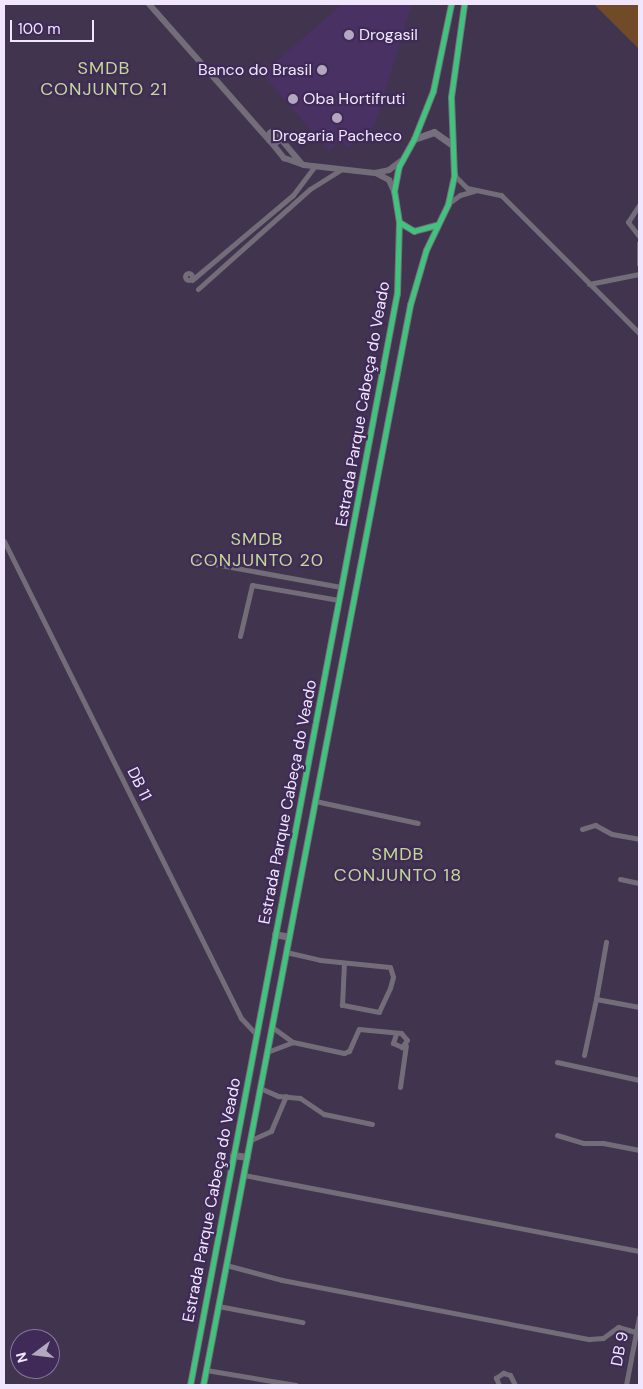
<!DOCTYPE html>
<html>
<head>
<meta charset="utf-8">
<style>
  body { margin:0 }
  #map { position:relative; width:643px; height:1389px; overflow:hidden; background:#41344e; font-family:"DM Sans",sans-serif }
  div>[style] { position:absolute }
  .built>* { inset:0; background:#493163 }
  .green>* { inset:0; background:#714a27 }
  .minor>* { height:5px; margin:-2.5px; padding:0 2.5px; transform-origin:2.5px; border-radius:2.5px; background:#726d78 }
  .minor>.ring { margin:-2.5px; padding:0; box-sizing:content-box; background:none; border:5px solid #726d78; border-radius:50% }
  .tertiary>* { height:6px; margin:-3px; padding:0 3px; transform-origin:3px; border-radius:3px; background:#726d78 }
  .tertiary>.ring { margin:-3px; padding:0; box-sizing:content-box; background:none; border:6px solid #726d78; border-radius:50% }
  .secondary>* { height:7px; margin:-3.5px; padding:0 3.5px; transform-origin:3.5px; border-radius:3.5px; background:#766f7e }
  .cycleway>* { height:5px; margin:-2.5px; padding:0 2.5px; transform-origin:2.5px; border-radius:2.5px; background:#40c37c }
  .dots>* { width:14px; height:14px; translate:-50% -50%; box-sizing:border-box; border:2px solid #402a58; border-radius:50% }
  span { translate:-50% -50%; white-space:nowrap; text-align:center; line-height:1.15; -webkit-text-stroke:4.5px #402a58; paint-order:stroke }
  .poi-label { font-size:16px; color:#f0e7fe }
  .left { translate:0 -50%; text-align:left }
  .right { translate:-100% -50%; text-align:right }
  .street-label { font-size:16px; color:#f0e7fe }
  .neighbourhood-label { font-size:18px; color:#c2db92; letter-spacing:1px }
  .frame { position:absolute; inset:0; border:5px solid #f0e7fe; pointer-events:none }
  .north { position:absolute; left:10px; top:1329px; width:50px; height:50px; box-sizing:border-box; background:#402a58; border:1px solid #86769a; border-radius:50%; rotate:255deg; font-size:14px; font-weight:700; line-height:20px; text-align:center; color:#f0e7fe }
  .north::after { content:''; display:block; margin:auto; width:18px; height:22px; background:#b3a8c0; clip-path:polygon(50% 0,100% 100%,50% 72%,0 100%) }
  .scale { position:absolute; left:10px; top:20px; width:84px; height:22px; box-sizing:border-box; border:2px solid #f0e7fe; border-top:0; padding-left:6px; font-size:15px; line-height:18px; white-space:nowrap; color:#f0e7fe; -webkit-text-stroke:4px #402a58; paint-order:stroke }
</style>
</head>
<body>
<div id="map">
  <div class="built">
    <i style="clip-path:polygon(342px 4px,412px 4px,375px 125px,348px 148px,341px 140px,329px 151px,262px 74px)"></i>
  </div>
  <div class="green">
    <i style="clip-path:polygon(594px 4px,639px 4px,639px 49px)"></i>
  </div>
  <div class="minor">
    <i style="left:454px;top:175px;width:18px;rotate:45deg"></i>
    <i style="left:467px;top:188px;width:35px;rotate:12deg"></i>
    <i style="left:501px;top:195px;width:195px;rotate:45deg"></i>
    <i style="left:449px;top:203px;width:14px;rotate:-36deg"></i>
    <i style="left:460px;top:195px;width:15px;rotate:-16deg"></i>
    <i style="left:639px;top:205px;width:20px;rotate:123deg"></i>
    <i style="left:628px;top:222px;width:18px;rotate:52deg"></i>
    <i style="left:639px;top:243px;width:21px;rotate:90deg"></i>
    <i class="ring" style="left:185.5px;top:273.5px;width:2px;height:2px"></i>
    <i style="left:192px;top:280px;width:132px;rotate:-40.1deg"></i>
    <i style="left:293px;top:195px;width:36px;rotate:-53deg"></i>
    <i style="left:589px;top:284px;width:51px;rotate:-11.3deg"></i>
    <i style="left:198px;top:289px;width:150px;rotate:-41.8deg"></i>
    <i style="left:310px;top:189px;width:36px;rotate:-32deg"></i>
    <i style="left:4px;top:541px;width:533px;rotate:63.58deg"></i>
    <i style="left:241px;top:1018px;width:22px;rotate:47deg"></i>
    <i style="left:198px;top:561px;width:145px;rotate:10.3deg"></i>
    <i style="left:240px;top:636px;width:52px;rotate:-76.8deg"></i>
    <i style="left:252px;top:585px;width:88px;rotate:9.8deg"></i>
    <i style="left:315px;top:801px;width:105px;rotate:12.1deg"></i>
    <i style="left:582px;top:829px;width:14px;rotate:-17deg"></i>
    <i style="left:595px;top:825px;width:19px;rotate:28deg"></i>
    <i style="left:612px;top:834px;width:27px;rotate:10deg"></i>
    <i style="left:620px;top:879px;width:19px;rotate:12deg"></i>
    <i style="left:286px;top:952px;width:35px;rotate:13deg"></i>
    <i style="left:320px;top:960px;width:70px;rotate:5.7deg"></i>
    <i style="left:390px;top:967px;width:10px;rotate:73deg"></i>
    <i style="left:393px;top:977px;width:11px;rotate:105deg"></i>
    <i style="left:390px;top:988px;width:26px;rotate:115deg"></i>
    <i style="left:379px;top:1012px;width:38px;rotate:-169deg"></i>
    <i style="left:342px;top:1005px;width:42px;rotate:-87.3deg"></i>
    <i style="left:596px;top:999px;width:58px;rotate:-80deg"></i>
    <i style="left:272px;top:1027px;width:26px;rotate:36deg"></i>
    <i style="left:293px;top:1042px;width:52px;rotate:12.2deg"></i>
    <i style="left:344px;top:1053px;width:5px;rotate:-22deg"></i>
    <i style="left:349px;top:1051px;width:24px;rotate:-66deg"></i>
    <i style="left:359px;top:1029px;width:42px;rotate:5.4deg"></i>
    <i style="left:401px;top:1033px;width:9px;rotate:49deg"></i>
    <i style="left:407px;top:1040px;width:9px;rotate:126deg"></i>
    <i style="left:402px;top:1047px;width:10px;rotate:-156deg"></i>
    <i style="left:393px;top:1043px;width:9px;rotate:-72deg"></i>
    <i style="left:267px;top:1052px;width:28px;rotate:-21deg"></i>
    <i style="left:584px;top:1055px;width:57px;rotate:-77.9deg"></i>
    <i style="left:596px;top:999px;width:44px;rotate:10.5deg"></i>
    <i style="left:557px;top:1062px;width:84px;rotate:12.4deg"></i>
    <i style="left:400px;top:1087px;width:42px;rotate:-81.9deg"></i>
    <i style="left:260px;top:1088px;width:20px;rotate:24deg"></i>
    <i style="left:278px;top:1096px;width:22px;rotate:5deg"></i>
    <i style="left:300px;top:1098px;width:29px;rotate:34deg"></i>
    <i style="left:324px;top:1114px;width:49px;rotate:11.8deg"></i>
    <i style="left:557px;top:1135px;width:28px;rotate:17deg"></i>
    <i style="left:584px;top:1143px;width:19px"></i>
    <i style="left:603px;top:1143px;width:37px;rotate:11deg"></i>
    <i style="left:251px;top:1140px;width:22px;rotate:-24deg"></i>
    <i style="left:271px;top:1131px;width:38px;rotate:-67deg"></i>
    <i style="left:244px;top:1175px;width:402px;rotate:10.9deg"></i>
    <i style="left:226px;top:1265px;width:58px;rotate:15deg"></i>
    <i style="left:282px;top:1280px;width:313px;rotate:10.9deg"></i>
    <i style="left:589px;top:1339px;width:14px;rotate:-4deg"></i>
    <i style="left:603px;top:1338px;width:19px;rotate:-36deg"></i>
    <i style="left:618px;top:1327px;width:19px;rotate:16deg"></i>
    <i style="left:218px;top:1306px;width:86px;rotate:10.8deg"></i>
    <i style="left:206px;top:1370px;width:91px;rotate:9.5deg"></i>
    <i style="left:499px;top:1385px;width:8px;rotate:-113deg"></i>
    <i style="left:496px;top:1378px;width:9px;rotate:-36deg"></i>
    <i style="left:503px;top:1373px;width:7px;rotate:16deg"></i>
    <i style="left:510px;top:1375px;width:11px;rotate:63deg"></i>
    <i style="left:626px;top:1385px;width:69px;rotate:-79.2deg"></i>
  </div>
  <div class="tertiary">
    <i style="left:149px;top:4px;width:181px;rotate:48.6deg"></i>
    <i class="ring" style="left:268px;top:131px;width:6px;height:6px"></i>
    <i style="left:280px;top:138px;width:33px;rotate:50deg"></i>
    <i style="left:271px;top:142px;width:21px;rotate:51deg"></i>
    <i style="left:284px;top:158px;width:21px;rotate:19deg"></i>
    <i style="left:304px;top:165px;width:71px;rotate:6.4deg"></i>
    <i style="left:375px;top:173px;width:14px;rotate:-12deg"></i>
    <i style="left:389px;top:170px;width:15px;rotate:-37deg"></i>
    <i style="left:376px;top:173px;width:15px;rotate:28deg"></i>
    <i style="left:389px;top:180px;width:12px;rotate:66deg"></i>
  </div>
  <div class="secondary">
    <i style="left:414px;top:139px;width:21px;rotate:-19deg"></i>
    <i style="left:434px;top:132px;width:21px;rotate:35deg"></i>
    <i style="left:436px;top:225px;width:23px;rotate:165deg"></i>
    <i style="left:414px;top:231px;width:17px;rotate:-149deg"></i>
    <i style="left:399px;top:222px;width:31px;rotate:-99deg"></i>
    <i style="left:394px;top:191px;width:25px;rotate:-79deg"></i>
    <i style="left:399px;top:166px;width:31px;rotate:-61deg"></i>
    <i style="left:414px;top:139px;width:52px;rotate:-68.4deg"></i>
    <i style="left:433px;top:91px;width:89px;rotate:-78.3deg"></i>
    <i style="left:275px;top:934px;width:14px;rotate:12deg"></i>
    <i style="left:233px;top:1155px;width:14px;rotate:8deg"></i>
    <i style="left:190px;top:1385px;width:1111px;rotate:-79.27deg"></i>
    <i style="left:397px;top:293px;width:71px;rotate:-88.4deg"></i>
    <i style="left:203px;top:1385px;width:1100px;rotate:-79.15deg"></i>
    <i style="left:410px;top:305px;width:57px;rotate:-73.8deg"></i>
    <i style="left:426px;top:250px;width:51px;rotate:-64.4deg"></i>
    <i style="left:448px;top:204px;width:30px;rotate:-78deg"></i>
    <i style="left:454px;top:175px;width:78px;rotate:-92.2deg"></i>
    <i style="left:451px;top:97px;width:94px;rotate:-82deg"></i>
  </div>
  <div class="cycleway">
    <i style="left:436px;top:225px;width:23px;rotate:165deg"></i>
    <i style="left:414px;top:231px;width:17px;rotate:-149deg"></i>
    <i style="left:399px;top:222px;width:31px;rotate:-99deg"></i>
    <i style="left:394px;top:191px;width:25px;rotate:-79deg"></i>
    <i style="left:399px;top:166px;width:31px;rotate:-61deg"></i>
    <i style="left:414px;top:139px;width:52px;rotate:-68.4deg"></i>
    <i style="left:433px;top:91px;width:89px;rotate:-78.3deg"></i>
    <i style="left:190px;top:1385px;width:1111px;rotate:-79.27deg"></i>
    <i style="left:397px;top:293px;width:71px;rotate:-88.4deg"></i>
    <i style="left:203px;top:1385px;width:1100px;rotate:-79.15deg"></i>
    <i style="left:410px;top:305px;width:57px;rotate:-73.8deg"></i>
    <i style="left:426px;top:250px;width:51px;rotate:-64.4deg"></i>
    <i style="left:448px;top:204px;width:30px;rotate:-78deg"></i>
    <i style="left:454px;top:175px;width:78px;rotate:-92.2deg"></i>
    <i style="left:451px;top:97px;width:94px;rotate:-82deg"></i>
  </div>
  <div class="dots">
    <i style="left:349px;top:35px;background:#b3a8c0"></i>
    <i style="left:322px;top:70px;background:#b3a8c0"></i>
    <i style="left:293px;top:99px;background:#b3a8c0"></i>
    <i style="left:337px;top:118px;background:#b3a8c0"></i>
  </div>
  <div class="poi-label">
    <span class="left" style="left:359px;top:35px">Drogasil</span>
    <span class="right" style="left:312px;top:70px">Banco do Brasil</span>
    <span class="left" style="left:303px;top:99px">Oba Hortifruti</span>
    <span style="left:337px;top:136px">Drogaria Pacheco</span>
  </div>
  <div class="street-label">
    <span style="left:363px;top:404px;rotate:-80deg">Estrada Parque Cabeça do Veado</span>
    <span style="left:139px;top:784px;rotate:64deg">DB 11</span>
    <span style="left:288px;top:802px;rotate:-79deg">Estrada Parque Cabeça do Veado</span>
    <span style="left:212px;top:1200px;rotate:-79deg">Estrada Parque Cabeça do Veado</span>
    <span style="left:620px;top:1349px;rotate:-79deg">DB 9</span>
  </div>
  <div class="neighbourhood-label">
    <span style="left:104px;top:79px">SMDB<br>CONJUNTO 21</span>
    <span style="left:257px;top:550px">SMDB<br>CONJUNTO 20</span>
    <span style="left:398px;top:865px">SMDB<br>CONJUNTO 18</span>
  </div>
  <div class="frame"></div>
  <div class="north">N</div>
  <div class="scale">100 m</div>
</div>
</body>
</html>
